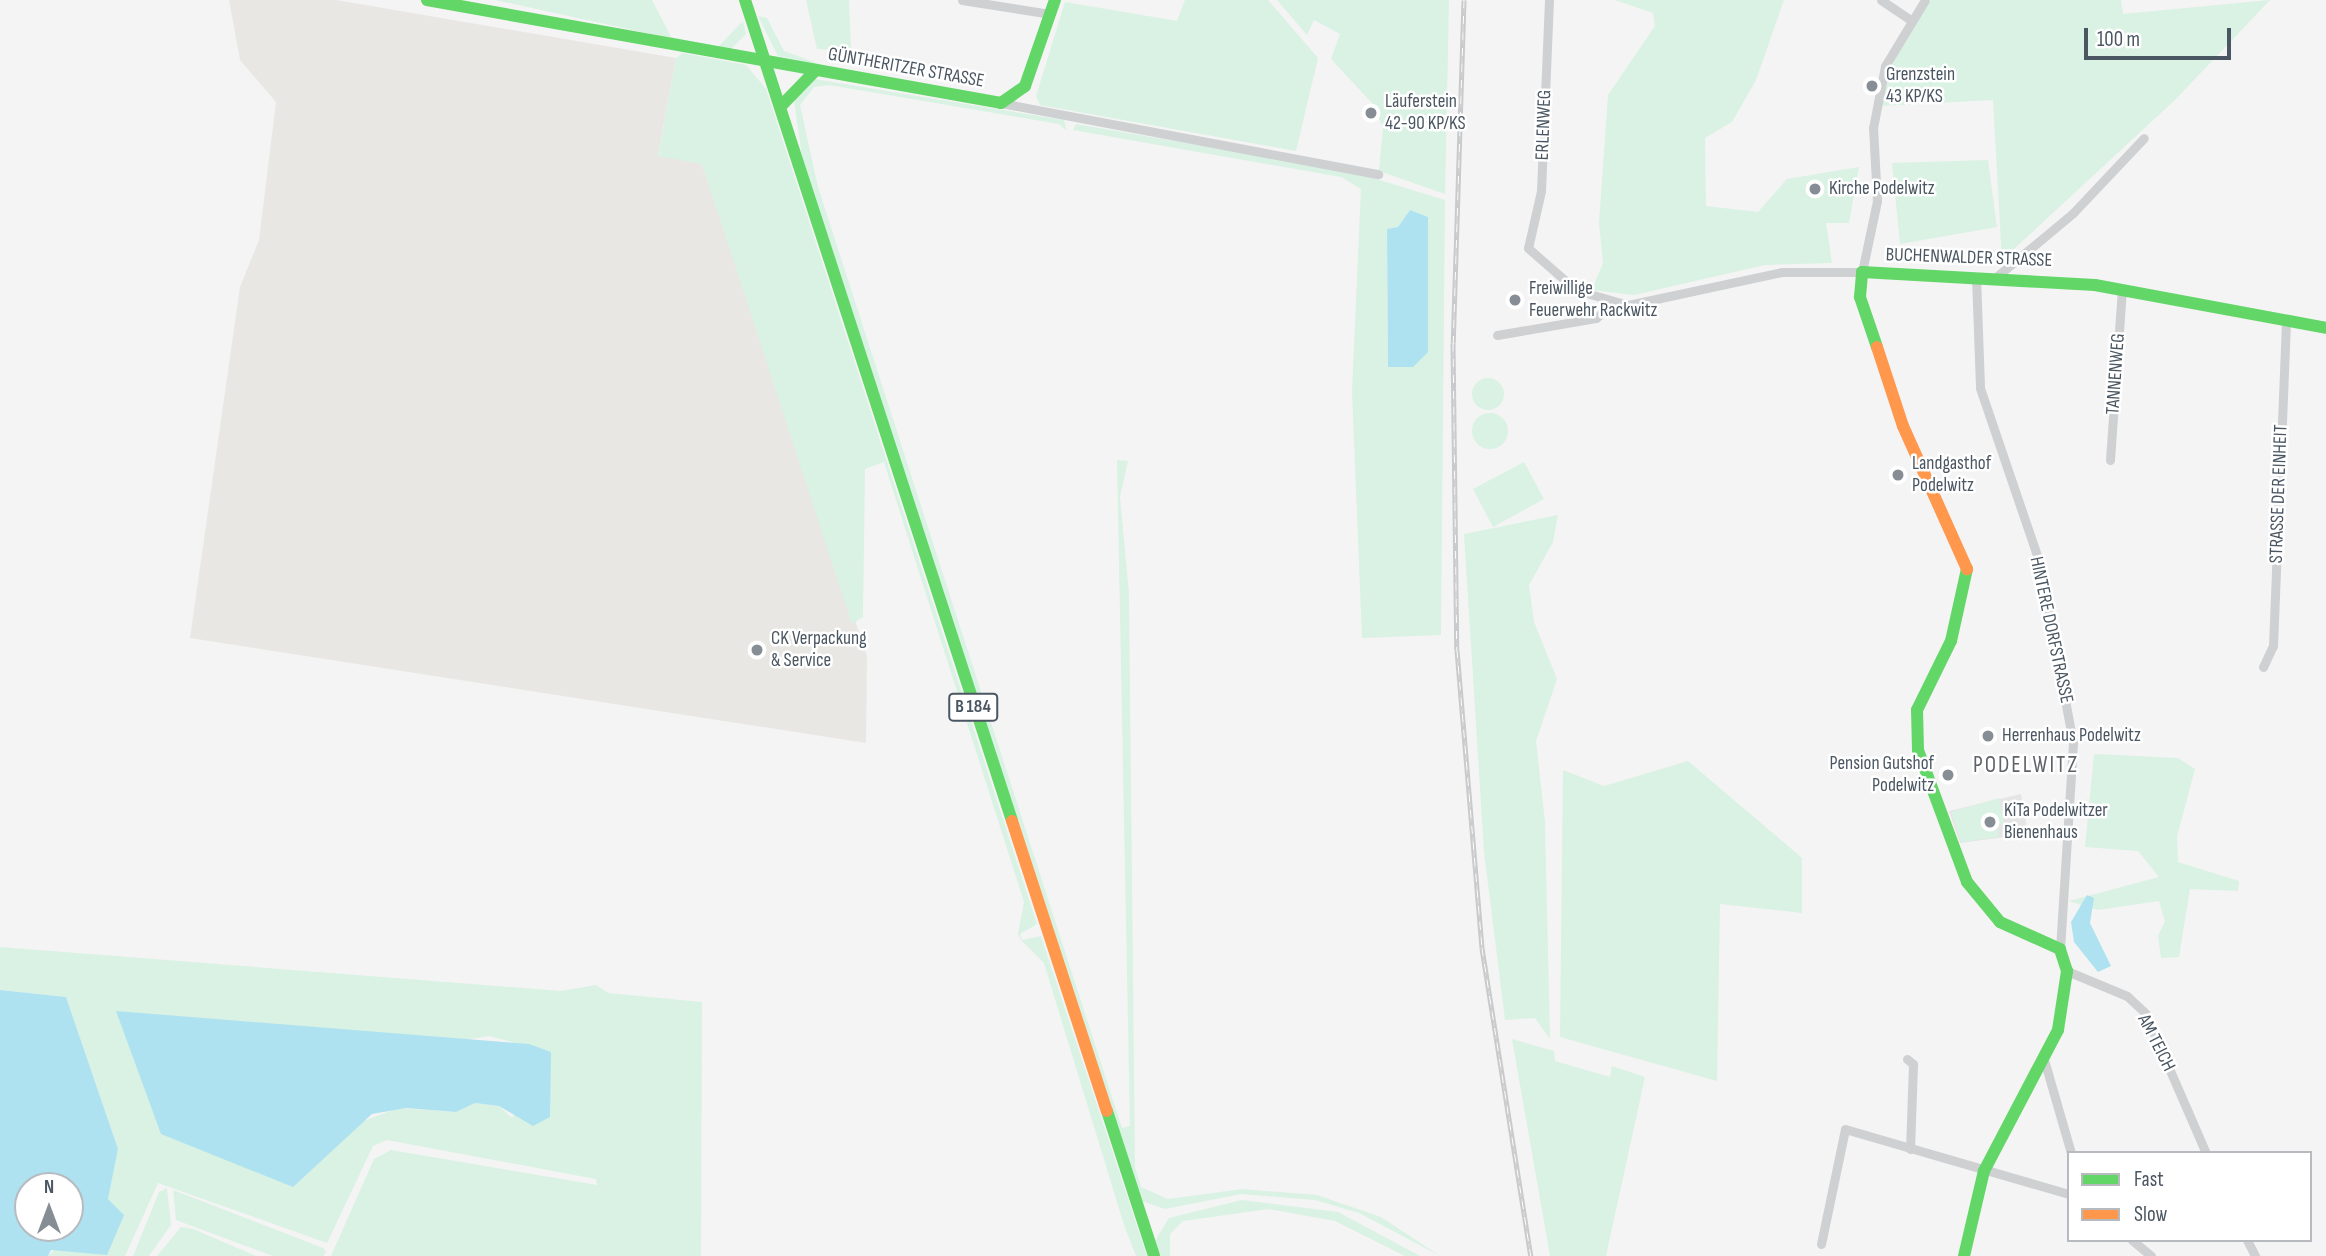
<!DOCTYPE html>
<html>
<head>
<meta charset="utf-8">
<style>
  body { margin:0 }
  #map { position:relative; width:2326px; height:1256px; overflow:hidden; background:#f4f4f4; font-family:"Sofia Sans Condensed",sans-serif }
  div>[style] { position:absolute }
  .commercial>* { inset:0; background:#e8e7e3 }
  .education>* { inset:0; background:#e6e5e6 }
  .green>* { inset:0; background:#d9f2e3 }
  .round { border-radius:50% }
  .water>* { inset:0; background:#aee2f0 }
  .street>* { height:9px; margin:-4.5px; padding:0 4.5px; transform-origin:4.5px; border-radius:4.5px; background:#ced0d2 }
  .fast>* { height:12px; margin:-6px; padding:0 6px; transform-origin:6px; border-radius:6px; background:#63d668 }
  .slow>* { height:12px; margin:-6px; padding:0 6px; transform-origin:6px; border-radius:6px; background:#ff974d }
  .rail>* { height:5px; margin-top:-2.5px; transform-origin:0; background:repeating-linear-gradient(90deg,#fff 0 8px,#c9cacc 0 16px); box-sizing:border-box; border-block:2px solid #c9cacc }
  .dots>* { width:19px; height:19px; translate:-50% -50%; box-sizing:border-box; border:4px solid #fff; border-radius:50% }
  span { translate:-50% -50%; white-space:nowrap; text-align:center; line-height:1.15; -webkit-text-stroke:5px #fff; paint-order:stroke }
  .shield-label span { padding:2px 5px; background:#fff; border:2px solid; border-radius:5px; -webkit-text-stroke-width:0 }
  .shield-label { font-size:18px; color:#4a5661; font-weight:700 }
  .street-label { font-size:19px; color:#4a5661 }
  .poi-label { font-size:19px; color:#4a5661 }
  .left { translate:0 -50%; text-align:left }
  .right { translate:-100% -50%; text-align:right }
  .quarter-label { font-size:23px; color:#5f6368; letter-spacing:2px }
  .legend { position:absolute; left:2067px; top:1151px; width:245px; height:91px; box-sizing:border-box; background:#fff; border:2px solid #b7bbc0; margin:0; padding:9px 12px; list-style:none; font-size:21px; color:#4a5661 }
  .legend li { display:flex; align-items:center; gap:14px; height:35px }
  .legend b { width:35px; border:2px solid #b7bbc0 }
  .north { position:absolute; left:14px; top:1172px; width:70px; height:70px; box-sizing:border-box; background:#fff; border:2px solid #b7bbc0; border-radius:50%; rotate:0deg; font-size:19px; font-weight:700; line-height:28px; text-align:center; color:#4a5661 }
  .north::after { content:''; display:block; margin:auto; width:24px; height:32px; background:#868d94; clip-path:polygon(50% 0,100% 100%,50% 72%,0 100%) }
  .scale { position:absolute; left:2084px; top:28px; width:147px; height:32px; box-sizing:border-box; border:4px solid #4a5661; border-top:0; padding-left:9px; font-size:21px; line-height:24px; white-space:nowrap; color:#4a5661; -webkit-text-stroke:5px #fff; paint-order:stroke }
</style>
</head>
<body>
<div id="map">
  <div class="commercial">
    <i style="clip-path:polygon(229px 0,336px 0,676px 58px,658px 155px,702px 164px,867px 656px,866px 743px,190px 638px,240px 287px,259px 240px,276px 102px,240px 60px)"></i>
  </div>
  <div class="education">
    <i style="clip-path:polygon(2021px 794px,2028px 834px,1960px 843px,1949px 811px)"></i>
  </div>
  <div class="green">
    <i style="clip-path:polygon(495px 0,652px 0,671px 37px,718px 47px,743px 21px,746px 34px,731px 49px,715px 48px)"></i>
    <i style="clip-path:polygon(806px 0,849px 0,851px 51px,817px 49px)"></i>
    <i style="clip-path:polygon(1185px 0,1268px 0,1318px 58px,1296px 151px,1040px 105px,1036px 96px,1065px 2px,1177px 21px)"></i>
    <i style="clip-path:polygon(1277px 0,1449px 0,1445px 194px,1379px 171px,1383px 127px,1371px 102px,1331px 59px,1340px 34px,1314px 20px,1307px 35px)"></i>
    <i style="clip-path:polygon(1615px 0,1784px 0,1756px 80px,1732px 122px,1705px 138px,1706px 206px,1758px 212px,1787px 179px,1859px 167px,1849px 223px,1826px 223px,1832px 263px,1765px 265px,1634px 295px,1592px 290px,1603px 263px,1599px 223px,1608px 95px,1655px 26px,1653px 13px)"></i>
    <i style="clip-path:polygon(1931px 0,2121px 0,2123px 14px,2270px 0,2176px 99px,2002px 260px,1993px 100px,1880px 106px,1896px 46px)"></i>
    <i style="clip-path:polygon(758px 16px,767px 18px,784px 51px,825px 66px,778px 56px)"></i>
    <i style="clip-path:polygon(683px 53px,746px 65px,766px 89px,1037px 924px,1020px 934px,1022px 940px,1041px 936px,1147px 1256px,1136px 1256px,1124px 1225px,1044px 963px,1021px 940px,1018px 934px,1024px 902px,884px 462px,865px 469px,863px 617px,852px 624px,702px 164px,658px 156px,676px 58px)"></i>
    <i style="clip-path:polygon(814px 79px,1064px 120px,1067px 131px,1059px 124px,829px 85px,814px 87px,800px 105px,818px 187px,1122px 1128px,1130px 1126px,1117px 460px,1128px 461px,1120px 497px,1129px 594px,1135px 1167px,1141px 1187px,1168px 1199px,1242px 1189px,1317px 1195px,1381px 1217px,1440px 1256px,1359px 1213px,1315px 1200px,1241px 1194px,1165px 1209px,1141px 1201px,802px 157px,794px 101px)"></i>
    <i style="clip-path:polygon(evenodd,1076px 124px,1353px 172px,1445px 200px,1441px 635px,1362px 638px,1352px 391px,1361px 189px,1341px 177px,1073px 130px,1076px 124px,1410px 210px,1428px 217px,1428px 352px,1388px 367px,1387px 229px,1398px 227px,1410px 210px)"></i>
    <i style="clip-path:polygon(1988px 160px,1997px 227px,1900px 244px,1892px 163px)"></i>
    <i class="round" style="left:1472px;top:378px;width:32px;height:32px"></i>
    <i class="round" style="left:1472px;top:413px;width:36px;height:36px"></i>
    <i style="clip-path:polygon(1524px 462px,1544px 499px,1493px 527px,1473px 489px)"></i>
    <i style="clip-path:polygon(1558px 515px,1553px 542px,1529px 585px,1534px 622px,1557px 679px,1536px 741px,1545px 822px,1550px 1039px,1535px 1018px,1505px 1020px,1484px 852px,1464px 534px)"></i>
    <i style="clip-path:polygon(2094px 754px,2178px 758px,2195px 769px,2177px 837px,2178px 862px,2239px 881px,2238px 891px,2190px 889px,2179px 957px,2161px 958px,2158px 936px,2165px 921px,2159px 901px,2098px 910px,2069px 901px,2159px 877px,2138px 851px,2085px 847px)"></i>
    <i style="clip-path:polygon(1688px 761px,1802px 858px,1802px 913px,1720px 904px,1717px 1081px,1560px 1037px,1563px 770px,1604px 786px)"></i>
    <i style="clip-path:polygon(1999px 798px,2004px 823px,1997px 825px,1999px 837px,1961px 842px,1951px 812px)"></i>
    <i style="clip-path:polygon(evenodd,0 947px,561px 991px,596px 985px,608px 993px,702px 1002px,701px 1256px,331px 1256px,374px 1159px,391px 1150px,597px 1185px,596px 1179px,387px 1140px,373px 1146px,327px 1243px,158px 1183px,125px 1256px,48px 1256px,108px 1199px,118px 1149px,66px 997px,0 990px,0 947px,116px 1011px,452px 1042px,489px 1036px,551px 1052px,512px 1118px,499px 1106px,475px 1103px,456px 1112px,398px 1108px,361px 1122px,116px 1011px)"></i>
    <i style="clip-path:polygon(1512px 1039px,1554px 1051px,1555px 1061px,1610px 1077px,1612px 1066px,1645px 1077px,1606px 1256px,1550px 1256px)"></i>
    <i style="clip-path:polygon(167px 1188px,171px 1225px,149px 1256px,133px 1256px,159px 1192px)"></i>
    <i style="clip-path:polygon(173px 1190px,323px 1248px,326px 1251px,324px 1256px,273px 1256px,176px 1220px)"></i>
    <i style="clip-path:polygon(1242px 1200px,1338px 1212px,1420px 1256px,1405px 1256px,1335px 1221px,1269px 1209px,1183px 1221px,1170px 1234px,1170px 1256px,1159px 1256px,1155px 1241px,1169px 1218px)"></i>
    <i style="clip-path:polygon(181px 1227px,193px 1229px,256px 1256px,157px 1256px)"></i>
  </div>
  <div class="water">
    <i style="clip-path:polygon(1410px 210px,1428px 217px,1428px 352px,1413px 367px,1388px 367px,1387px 229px,1398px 227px)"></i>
    <i style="clip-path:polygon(2087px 895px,2094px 898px,2090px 923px,2111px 966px,2098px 972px,2074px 942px,2071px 922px)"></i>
    <i style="clip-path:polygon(evenodd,0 990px,66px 997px,118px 1149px,108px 1199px,124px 1215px,107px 1255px,51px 1250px,48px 1256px,0 1256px,0 990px,70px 1186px,70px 1228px,28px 1228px,28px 1186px,70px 1186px)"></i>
    <i style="clip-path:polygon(116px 1011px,529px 1044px,551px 1052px,550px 1117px,533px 1126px,499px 1106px,475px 1103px,456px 1112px,406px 1108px,372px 1114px,293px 1187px,161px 1134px)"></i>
  </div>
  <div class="street">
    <i style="left:962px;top:0;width:89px;rotate:9deg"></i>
    <i style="left:1549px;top:0;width:191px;rotate:92.4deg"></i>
    <i style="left:1541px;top:191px;width:58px;rotate:102.8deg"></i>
    <i style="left:1528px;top:248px;width:64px;rotate:41.2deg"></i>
    <i style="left:1576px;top:290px;width:54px;rotate:16.1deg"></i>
    <i style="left:1628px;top:305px;width:157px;rotate:-12.1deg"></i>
    <i style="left:1782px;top:272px;width:80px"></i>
    <i style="left:1862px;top:272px;width:73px;rotate:-78.1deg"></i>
    <i style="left:1877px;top:201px;width:73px;rotate:-93.1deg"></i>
    <i style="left:1873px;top:128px;width:63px;rotate:-79deg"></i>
    <i style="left:1885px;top:66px;width:77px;rotate:-58.8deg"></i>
    <i style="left:1881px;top:0;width:34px;rotate:34deg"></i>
    <i style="left:1001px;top:103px;width:384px;rotate:10.7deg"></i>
    <i style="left:1976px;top:277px;width:111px;rotate:87.9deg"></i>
    <i style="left:1980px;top:388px;width:183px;rotate:71.2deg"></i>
    <i style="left:2039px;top:561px;width:185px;rotate:79.4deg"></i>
    <i style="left:2073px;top:743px;width:206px;rotate:93.6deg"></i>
    <i style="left:1996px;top:277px;width:100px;rotate:-39.7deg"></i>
    <i style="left:2073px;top:213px;width:103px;rotate:-46.6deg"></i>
    <i style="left:1497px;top:335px;width:100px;rotate:-9.7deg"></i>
    <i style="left:1596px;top:318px;width:20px;rotate:-41deg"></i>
    <i style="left:2110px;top:460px;width:171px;rotate:-86deg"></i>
    <i style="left:2263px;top:667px;width:23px;rotate:-65deg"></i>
    <i style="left:2273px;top:646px;width:327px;rotate:-87.7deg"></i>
    <i style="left:2067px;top:971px;width:65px;rotate:22.6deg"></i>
    <i style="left:2127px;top:996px;width:25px;rotate:43deg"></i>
    <i style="left:2145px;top:1013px;width:153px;rotate:66.5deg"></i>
    <i style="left:1907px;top:1059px;width:8px;rotate:40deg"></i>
    <i style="left:1913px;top:1064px;width:85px;rotate:92deg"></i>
    <i style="left:2045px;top:1063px;width:94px;rotate:73.9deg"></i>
    <i style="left:2132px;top:1240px;width:25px;rotate:40deg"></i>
    <i style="left:2247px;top:1240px;width:18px;rotate:63deg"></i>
    <i style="left:1821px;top:1244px;width:117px;rotate:-78.2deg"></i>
    <i style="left:1845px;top:1129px;width:233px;rotate:16.2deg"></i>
  </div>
  <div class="fast">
    <i style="left:427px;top:0;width:583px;rotate:10.17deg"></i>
    <i style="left:1001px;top:103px;width:29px;rotate:-35deg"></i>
    <i style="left:1025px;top:86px;width:91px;rotate:-70.8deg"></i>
    <i style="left:745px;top:0;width:863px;rotate:71.98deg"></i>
    <i style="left:781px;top:106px;width:49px;rotate:-45.8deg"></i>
    <i style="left:1877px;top:347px;width:53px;rotate:-108.8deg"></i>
    <i style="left:1860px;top:297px;width:25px;rotate:-85deg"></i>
    <i style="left:1862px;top:272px;width:233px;rotate:3.2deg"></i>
    <i style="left:2095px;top:285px;width:235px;rotate:10.5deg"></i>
    <i style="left:1107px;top:1111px;width:152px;rotate:72deg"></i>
    <i style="left:1964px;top:1256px;width:87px;rotate:-76.8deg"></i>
    <i style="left:1984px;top:1171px;width:159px;rotate:-62.3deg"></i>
    <i style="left:2058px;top:1030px;width:60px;rotate:-81.3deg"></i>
    <i style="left:2067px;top:971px;width:23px;rotate:-108deg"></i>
    <i style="left:2060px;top:949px;width:66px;rotate:-155.8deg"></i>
    <i style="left:2000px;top:922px;width:52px;rotate:-129.5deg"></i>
    <i style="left:1967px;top:882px;width:141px;rotate:-110.4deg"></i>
    <i style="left:1918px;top:750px;width:40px;rotate:-91.4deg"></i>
    <i style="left:1917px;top:710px;width:77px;rotate:-63.8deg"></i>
    <i style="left:1951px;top:641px;width:74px;rotate:-77.5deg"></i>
  </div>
  <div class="slow">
    <i style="left:1877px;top:347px;width:83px;rotate:71.8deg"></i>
    <i style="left:1903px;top:426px;width:157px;rotate:65.9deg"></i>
    <i style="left:1012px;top:821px;width:305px;rotate:71.9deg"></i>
  </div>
  <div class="rail">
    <i style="left:1464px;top:0;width:343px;rotate:91.8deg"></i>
    <i style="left:1453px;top:343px;width:307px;rotate:89.3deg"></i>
    <i style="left:1457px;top:650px;width:299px;rotate:85.2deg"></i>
    <i style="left:1482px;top:948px;width:312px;rotate:81deg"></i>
  </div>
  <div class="dots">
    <i style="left:1872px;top:86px;background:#868d94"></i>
    <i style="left:1371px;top:113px;background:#868d94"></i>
    <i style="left:1815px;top:189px;background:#868d94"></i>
    <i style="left:1515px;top:300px;background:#868d94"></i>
    <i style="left:1898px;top:475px;background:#868d94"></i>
    <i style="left:757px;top:650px;background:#868d94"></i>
    <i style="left:1988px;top:736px;background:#868d94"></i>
    <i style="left:1948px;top:775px;background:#868d94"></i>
    <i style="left:1990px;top:822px;background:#868d94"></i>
  </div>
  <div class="shield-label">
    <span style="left:973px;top:707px">B 184</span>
  </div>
  <div class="street-label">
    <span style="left:906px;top:68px;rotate:10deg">GÜNTHERITZER STRASSE</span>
    <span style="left:1544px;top:125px;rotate:-88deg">ERLENWEG</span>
    <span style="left:1969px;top:258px;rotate:2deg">BUCHENWALDER STRASSE</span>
    <span style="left:2116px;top:374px;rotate:-86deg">TANNENWEG</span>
    <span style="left:2279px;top:494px;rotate:-88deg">STRASSE DER EINHEIT</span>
    <span style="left:2051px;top:630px;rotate:78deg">HINTERE DORFSTRASSE</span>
    <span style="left:2156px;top:1043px;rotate:63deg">AM TEICH</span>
  </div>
  <div class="poi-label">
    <span class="left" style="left:1886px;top:86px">Grenzstein<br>43 KP/KS</span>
    <span class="left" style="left:1385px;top:113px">Läuferstein<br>42-90 KP/KS</span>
    <span class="left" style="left:1829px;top:189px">Kirche Podelwitz</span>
    <span class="left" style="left:1529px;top:300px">Freiwillige<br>Feuerwehr Rackwitz</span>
    <span class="left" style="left:1912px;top:475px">Landgasthof<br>Podelwitz</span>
    <span class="left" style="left:771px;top:650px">CK Verpackung<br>&amp; Service</span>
    <span class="left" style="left:2002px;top:736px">Herrenhaus Podelwitz</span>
    <span class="right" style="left:1934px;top:775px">Pension Gutshof<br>Podelwitz</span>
    <span class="left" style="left:2004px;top:822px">KiTa Podelwitzer<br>Bienenhaus</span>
  </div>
  <div class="quarter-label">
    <span style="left:2026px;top:765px">PODELWITZ</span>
  </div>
  <ul class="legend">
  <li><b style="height:9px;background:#63d668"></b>Fast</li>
  <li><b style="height:9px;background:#ff974d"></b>Slow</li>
  </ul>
  <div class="north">N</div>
  <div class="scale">100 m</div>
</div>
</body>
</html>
